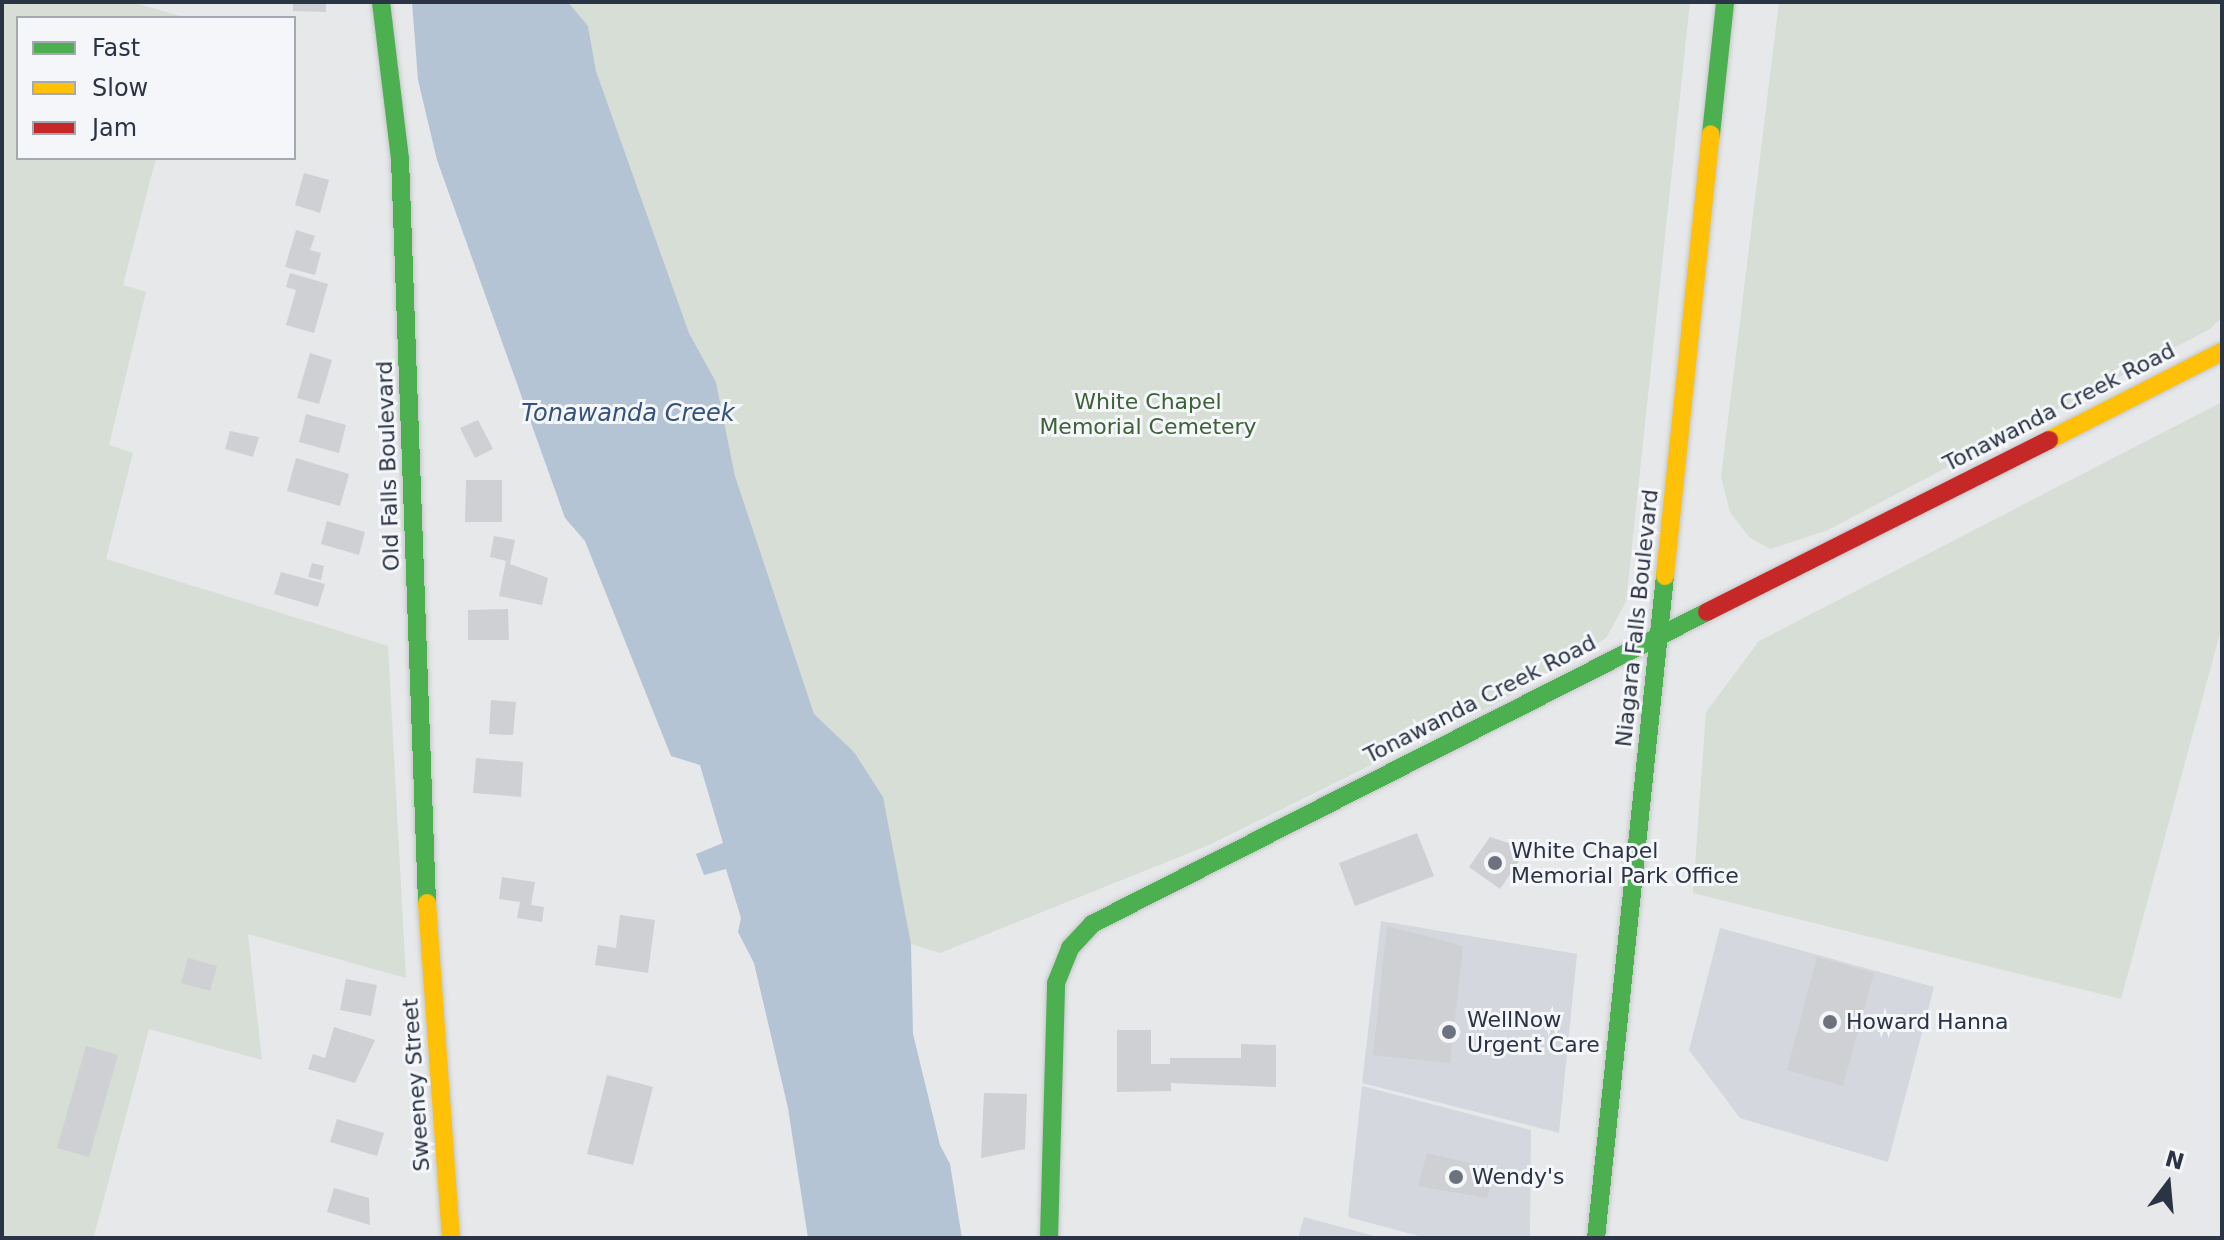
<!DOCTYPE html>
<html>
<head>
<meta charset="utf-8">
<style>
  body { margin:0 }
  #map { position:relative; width:2224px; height:1240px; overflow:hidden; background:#e6e8ea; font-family:"DejaVu Sans",sans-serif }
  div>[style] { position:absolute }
  .built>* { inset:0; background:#d4d7dd }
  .green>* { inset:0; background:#d6ded6 }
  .water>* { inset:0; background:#b4c4d5 }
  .building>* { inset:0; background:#ced0d3 }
  .roads { filter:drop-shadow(0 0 2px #c4c6c8) drop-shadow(0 0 2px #c4c6c8) }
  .fast>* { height:18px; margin:-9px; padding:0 9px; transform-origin:9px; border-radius:9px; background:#4caf50 }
  .slow>* { height:18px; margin:-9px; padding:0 9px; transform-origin:9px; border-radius:9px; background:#ffc107 }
  .jam>* { height:18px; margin:-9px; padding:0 9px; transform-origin:9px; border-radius:9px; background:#c62828 }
  .dots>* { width:22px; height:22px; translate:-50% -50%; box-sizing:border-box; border:4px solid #f4f6f9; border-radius:50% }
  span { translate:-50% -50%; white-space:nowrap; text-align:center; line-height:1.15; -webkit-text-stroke:6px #f4f6f9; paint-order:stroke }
  .park-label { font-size:22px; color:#3f6138 }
  .street-label { font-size:22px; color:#2b3445 }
  .poi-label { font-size:22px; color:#2b3445 }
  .left { translate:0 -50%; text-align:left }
  .water-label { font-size:24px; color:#34527a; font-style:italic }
  .frame { position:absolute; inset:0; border:4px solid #2b3445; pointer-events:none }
  .legend { position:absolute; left:16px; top:16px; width:280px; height:144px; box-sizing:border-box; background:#f4f6f9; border:2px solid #a4a8b1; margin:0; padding:10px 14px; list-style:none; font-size:24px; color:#2b3445 }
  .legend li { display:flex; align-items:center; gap:16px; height:40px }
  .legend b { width:40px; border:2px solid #a4a8b1 }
  .north { position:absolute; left:2128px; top:1144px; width:80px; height:80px; -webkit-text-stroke:6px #f4f6f9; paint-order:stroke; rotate:16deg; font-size:22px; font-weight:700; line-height:32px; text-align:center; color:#2b3445 }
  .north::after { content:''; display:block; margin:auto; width:28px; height:36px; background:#2b3445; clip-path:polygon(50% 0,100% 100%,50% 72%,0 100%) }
</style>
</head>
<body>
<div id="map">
  <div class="built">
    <i style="clip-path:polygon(1381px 921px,1577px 954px,1559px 1133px,1362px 1083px)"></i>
    <i style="clip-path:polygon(1720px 928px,1934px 987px,1888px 1162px,1740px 1118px,1689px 1050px)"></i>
    <i style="clip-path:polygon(1362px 1086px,1531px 1130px,1530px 1238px,1426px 1238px,1348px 1217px)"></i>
    <i style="clip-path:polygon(1304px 1217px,1382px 1238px,1298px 1238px)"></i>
  </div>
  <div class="green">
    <i style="clip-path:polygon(2px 2px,132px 2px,187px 18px,18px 18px,18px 158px,156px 158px,123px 285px,146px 292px,109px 445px,133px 453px,106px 559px,388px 646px,406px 978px,248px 934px,262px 1060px,149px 1029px,94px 1236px,99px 1238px,2px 1238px)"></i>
    <i style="clip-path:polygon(568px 2px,1690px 2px,1626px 602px,1606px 638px,1499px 702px,1209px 845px,940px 953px,911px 944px,854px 752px,814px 715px,735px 476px,716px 382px,689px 333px,596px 71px,588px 26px)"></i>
    <i style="clip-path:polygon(1779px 2px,2222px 2px,2222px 317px,2210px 329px,1828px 530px,1770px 549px,1749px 537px,1730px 512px,1721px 477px)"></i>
    <i style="clip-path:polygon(2222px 402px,2222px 626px,2121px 999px,1693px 893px,1706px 712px,1759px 641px)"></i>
  </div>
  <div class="water">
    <i style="clip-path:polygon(412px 2px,568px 2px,588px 26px,596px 71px,689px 333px,716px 382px,735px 476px,814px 714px,854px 752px,883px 797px,911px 944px,913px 1034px,940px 1145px,950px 1164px,962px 1238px,808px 1238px,788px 1108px,754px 963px,738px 932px,741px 918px,726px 869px,704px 875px,696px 854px,723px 843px,700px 765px,671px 756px,585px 541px,565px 518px,437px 160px,418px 80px)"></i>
  </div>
  <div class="building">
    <i style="clip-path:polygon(293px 2px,326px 2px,326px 12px,293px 11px)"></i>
    <i style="clip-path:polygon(304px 173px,329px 180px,320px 213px,295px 205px)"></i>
    <i style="clip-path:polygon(296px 230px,315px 236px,310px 250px,321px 253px,315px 275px,285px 267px)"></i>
    <i style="clip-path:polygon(290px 273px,328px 284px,314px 333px,286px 325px,296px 290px,286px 287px)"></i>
    <i style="clip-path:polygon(310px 353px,332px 360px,319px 404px,297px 398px)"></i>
    <i style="clip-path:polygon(306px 414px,346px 425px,339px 453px,299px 442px)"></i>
    <i style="clip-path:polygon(478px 420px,493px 449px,475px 458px,460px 428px)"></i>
    <i style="clip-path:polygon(230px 431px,259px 437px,253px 457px,225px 449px)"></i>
    <i style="clip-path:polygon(296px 458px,349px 474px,340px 506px,287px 491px)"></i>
    <i style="clip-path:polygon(466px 480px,502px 480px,502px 522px,465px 522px)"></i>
    <i style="clip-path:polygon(327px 521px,365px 532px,359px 555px,321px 544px)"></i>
    <i style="clip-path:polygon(494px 536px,515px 540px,510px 564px,548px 578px,542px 605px,499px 596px,506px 561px,490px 557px)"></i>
    <i style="clip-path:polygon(312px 563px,324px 566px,321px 580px,308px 577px)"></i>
    <i style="clip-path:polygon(281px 572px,325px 584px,318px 607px,274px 594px)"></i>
    <i style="clip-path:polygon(508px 609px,509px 640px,468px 640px,468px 610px)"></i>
    <i style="clip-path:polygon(491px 700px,516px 702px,513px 735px,489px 734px)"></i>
    <i style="clip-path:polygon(476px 758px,523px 762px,521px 797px,473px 793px)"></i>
    <i style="clip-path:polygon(1417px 833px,1434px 876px,1355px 906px,1339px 863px)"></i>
    <i style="clip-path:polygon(1490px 837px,1514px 845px,1510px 850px,1521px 858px,1500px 889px,1469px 867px)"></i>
    <i style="clip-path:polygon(502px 877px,535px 882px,531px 905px,544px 907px,542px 922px,517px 918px,520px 902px,499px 899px)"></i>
    <i style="clip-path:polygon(620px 915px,655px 920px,648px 973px,595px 965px,598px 945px,616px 948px)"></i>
    <i style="clip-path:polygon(1387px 926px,1463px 946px,1450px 1063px,1373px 1055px)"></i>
    <i style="clip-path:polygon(1817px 957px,1874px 973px,1843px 1086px,1787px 1070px)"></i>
    <i style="clip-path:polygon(188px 958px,217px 966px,210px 991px,181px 983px)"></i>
    <i style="clip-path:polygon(346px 979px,377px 985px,371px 1016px,340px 1010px)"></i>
    <i style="clip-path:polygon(334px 1027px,375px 1040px,355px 1083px,308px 1069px,313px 1054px,325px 1058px)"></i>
    <i style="clip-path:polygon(1117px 1030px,1151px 1030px,1151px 1064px,1170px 1064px,1170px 1058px,1241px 1058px,1241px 1044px,1276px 1045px,1276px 1087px,1171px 1083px,1171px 1091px,1117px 1092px)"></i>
    <i style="clip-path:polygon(86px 1046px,118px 1055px,89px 1157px,57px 1148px)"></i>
    <i style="clip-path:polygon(607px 1075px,653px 1087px,633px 1165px,587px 1154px)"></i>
    <i style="clip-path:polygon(984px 1093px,1027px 1094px,1025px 1149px,981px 1158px)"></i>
    <i style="clip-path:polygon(337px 1119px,384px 1133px,377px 1156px,330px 1142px)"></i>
    <i style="clip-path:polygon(1427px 1153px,1495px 1169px,1487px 1198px,1418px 1186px)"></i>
    <i style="clip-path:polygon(334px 1188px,369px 1198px,370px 1225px,327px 1212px)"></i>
  </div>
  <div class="roads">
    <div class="fast">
      <i style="left:381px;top:2px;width:158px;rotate:83.1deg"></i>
      <i style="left:400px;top:159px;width:744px;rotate:87.92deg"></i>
      <i style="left:1711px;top:134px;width:133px;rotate:-83.9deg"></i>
      <i style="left:1049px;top:1238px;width:255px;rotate:-88.4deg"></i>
      <i style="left:1056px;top:983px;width:38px;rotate:-68deg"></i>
      <i style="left:1070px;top:948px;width:33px;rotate:-47deg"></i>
      <i style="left:1092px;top:924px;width:690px;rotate:-26.9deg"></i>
      <i style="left:1596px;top:1238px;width:666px;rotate:-84.05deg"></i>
    </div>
    <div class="slow">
      <i style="left:2049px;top:440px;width:194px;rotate:-27deg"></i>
      <i style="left:1665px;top:576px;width:444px;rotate:-84.1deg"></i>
      <i style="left:427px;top:903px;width:336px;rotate:85.9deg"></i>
    </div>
    <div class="jam">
      <i style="left:1707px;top:612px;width:383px;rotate:-26.7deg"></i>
    </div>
  </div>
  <div class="dots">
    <i style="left:1495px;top:863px;background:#6c737f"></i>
    <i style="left:1830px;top:1022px;background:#6c737f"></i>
    <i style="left:1449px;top:1032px;background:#6c737f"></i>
    <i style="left:1456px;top:1177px;background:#6c737f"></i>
  </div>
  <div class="park-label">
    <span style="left:1148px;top:414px">White Chapel<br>Memorial Cemetery</span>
  </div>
  <div class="street-label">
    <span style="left:2059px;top:407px;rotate:-27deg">Tonawanda Creek Road</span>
    <span style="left:388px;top:466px;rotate:-92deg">Old Falls Boulevard</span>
    <span style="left:1637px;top:618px;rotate:-84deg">Niagara Falls Boulevard</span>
    <span style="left:1480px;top:699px;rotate:-27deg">Tonawanda Creek Road</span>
    <span style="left:416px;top:1085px;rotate:-94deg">Sweeney Street</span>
  </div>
  <div class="poi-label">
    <span class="left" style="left:1511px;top:863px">White Chapel<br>Memorial Park Office</span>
    <span class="left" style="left:1467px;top:1032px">WellNow<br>Urgent Care</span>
    <span class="left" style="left:1846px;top:1022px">Howard Hanna</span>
    <span class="left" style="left:1472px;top:1177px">Wendy's</span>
  </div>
  <div class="water-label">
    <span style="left:628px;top:414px">Tonawanda Creek</span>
  </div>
  <div class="frame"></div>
  <ul class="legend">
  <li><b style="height:10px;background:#4caf50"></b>Fast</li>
  <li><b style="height:10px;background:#ffc107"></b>Slow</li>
  <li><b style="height:10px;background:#c62828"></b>Jam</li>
  </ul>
  <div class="north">N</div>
</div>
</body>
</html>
